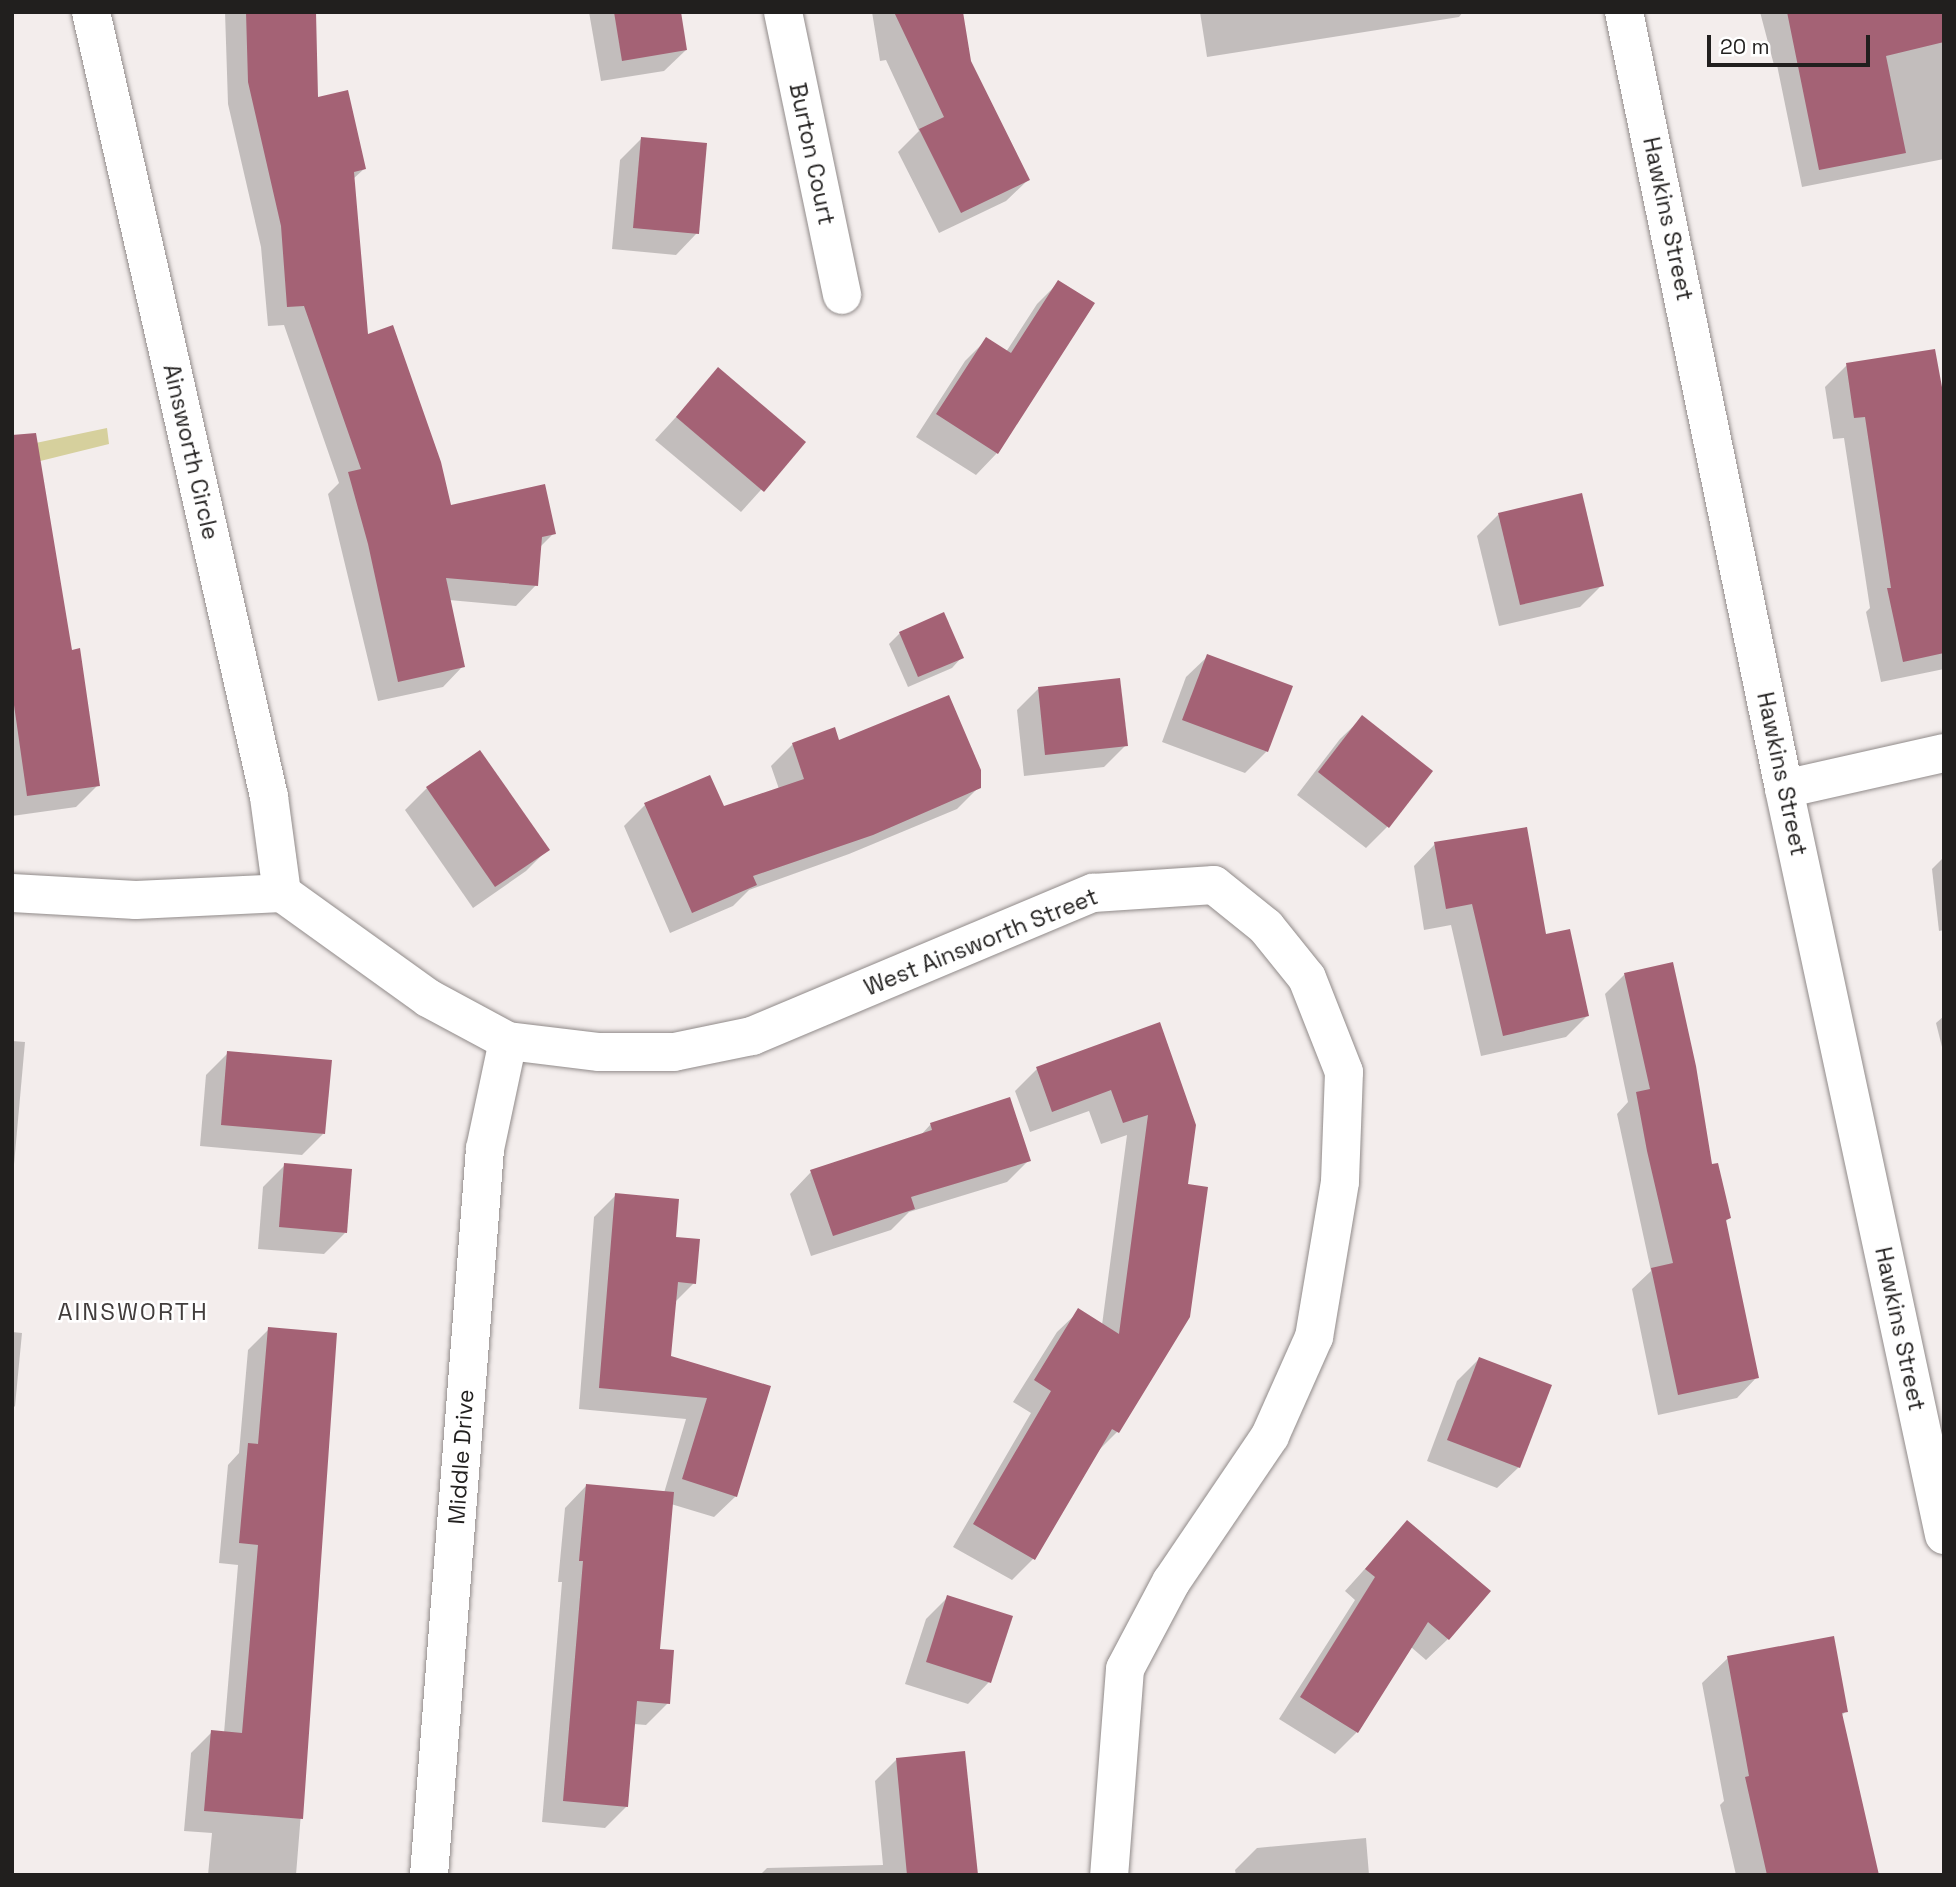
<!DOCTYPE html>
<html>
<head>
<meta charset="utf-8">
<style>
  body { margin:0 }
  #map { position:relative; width:1956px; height:1887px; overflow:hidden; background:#f3edec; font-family:"Space Grotesk",sans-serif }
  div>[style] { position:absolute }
  .green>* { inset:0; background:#d6d09d }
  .shadow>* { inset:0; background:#0003 }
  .building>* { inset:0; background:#a46275 }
  .roads { filter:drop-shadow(0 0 2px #918b8a) drop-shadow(0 0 2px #918b8a) }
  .minor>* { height:38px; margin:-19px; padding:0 19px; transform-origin:19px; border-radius:19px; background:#fff }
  span { translate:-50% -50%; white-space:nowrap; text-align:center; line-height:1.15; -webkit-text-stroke:5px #fff; paint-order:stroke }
  .street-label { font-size:23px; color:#211f1e }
  .neighbourhood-label { font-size:24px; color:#423d3c; letter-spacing:2px }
  .frame { position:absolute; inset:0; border:14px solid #211f1e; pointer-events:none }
  .scale { position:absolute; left:1707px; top:35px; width:163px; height:32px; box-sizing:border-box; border:4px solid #211f1e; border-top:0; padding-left:9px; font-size:21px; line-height:24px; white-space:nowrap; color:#211f1e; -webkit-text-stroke:5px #fff; paint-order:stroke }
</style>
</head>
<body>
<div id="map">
  <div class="green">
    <i style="clip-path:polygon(107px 428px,109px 444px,12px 468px,12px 448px)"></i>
  </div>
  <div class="shadow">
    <i style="clip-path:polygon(225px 12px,314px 12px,317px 99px,364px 169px,353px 179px,366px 336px,450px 507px,554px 533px,539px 548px,536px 585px,516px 606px,449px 600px,463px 666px,443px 687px,378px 701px,328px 494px,339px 483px,284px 325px,268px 326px,261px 247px,228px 104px)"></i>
    <i style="clip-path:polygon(589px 12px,679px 12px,686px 50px,664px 71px,601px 81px)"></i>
    <i style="clip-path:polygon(872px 12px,961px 12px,969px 61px,1028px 180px,1006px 201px,939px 233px,898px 152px,919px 131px,886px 60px,880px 61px)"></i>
    <i style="clip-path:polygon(1200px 12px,1463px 12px,1459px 17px,1207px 57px)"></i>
    <i style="clip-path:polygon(1760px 12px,1944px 12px,1944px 159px,1802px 187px,1777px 65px,1774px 65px)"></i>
    <i style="clip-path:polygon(641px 139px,697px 233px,676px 255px,612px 249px,620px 160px)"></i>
    <i style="clip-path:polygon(1059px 282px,997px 453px,976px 475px,916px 437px,965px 361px,987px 339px,1006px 352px,1037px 304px)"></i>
    <i style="clip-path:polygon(1847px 365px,1944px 409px,1944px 669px,1881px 682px,1866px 612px,1870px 608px,1844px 438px,1833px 439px,1825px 387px)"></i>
    <i style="clip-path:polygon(719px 370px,804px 442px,741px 512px,655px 440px)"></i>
    <i style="clip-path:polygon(12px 498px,71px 652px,98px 785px,76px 807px,12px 816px)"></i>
    <i style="clip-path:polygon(1499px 514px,1602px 585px,1580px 607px,1499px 626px,1477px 536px)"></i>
    <i style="clip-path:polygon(943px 615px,962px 657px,952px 668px,908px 687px,889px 644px,900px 633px)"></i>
    <i style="clip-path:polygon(1208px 656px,1267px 751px,1245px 773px,1162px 742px,1186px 677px)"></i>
    <i style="clip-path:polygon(1038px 689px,1126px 745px,1104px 767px,1024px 776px,1017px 710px)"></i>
    <i style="clip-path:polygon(1362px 718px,1388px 826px,1366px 848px,1297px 795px,1340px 739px)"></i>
    <i style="clip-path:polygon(838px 742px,979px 787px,957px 809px,849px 854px,749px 890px,733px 906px,670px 933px,624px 826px,645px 805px,723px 808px,779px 789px,771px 766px,793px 744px)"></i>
    <i style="clip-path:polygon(427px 788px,548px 849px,526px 871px,473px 908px,405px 810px)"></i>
    <i style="clip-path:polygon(1435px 844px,1588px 1015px,1566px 1037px,1481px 1056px,1451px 925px,1424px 930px,1414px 866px)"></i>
    <i style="clip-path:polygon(1944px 857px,1944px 930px,1939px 931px,1932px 869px)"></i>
    <i style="clip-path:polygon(1625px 974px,1711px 1166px,1729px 1218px,1725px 1222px,1757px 1377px,1737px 1398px,1658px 1415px,1632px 1289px,1651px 1271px,1617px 1114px,1628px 1102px,1605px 994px)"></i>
    <i style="clip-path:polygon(1944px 1016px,1944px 1055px,1936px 1023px)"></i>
    <i style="clip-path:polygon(1159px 1024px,1117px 1432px,1096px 1453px,1033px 1559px,1012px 1580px,953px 1547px,1031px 1413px,1013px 1402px,1057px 1332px,1079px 1311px,1102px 1325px,1127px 1135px,1101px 1144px,1089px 1111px,1030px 1132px,1015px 1091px,1037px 1069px)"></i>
    <i style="clip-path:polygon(12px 1041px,25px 1042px,12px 1187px)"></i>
    <i style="clip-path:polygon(228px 1053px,323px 1134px,302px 1155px,200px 1146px,206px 1075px)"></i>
    <i style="clip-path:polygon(931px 1124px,1029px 1160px,1007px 1182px,909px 1212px,891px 1230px,811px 1256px,790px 1194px,811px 1172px,919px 1137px)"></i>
    <i style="clip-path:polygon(285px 1165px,345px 1233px,324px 1254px,258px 1249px,263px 1187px)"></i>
    <i style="clip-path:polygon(616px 1195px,674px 1238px,694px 1283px,674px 1303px,669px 1357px,769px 1387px,736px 1496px,714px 1517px,671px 1504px,658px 1650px,668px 1703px,646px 1725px,634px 1724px,627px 1806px,605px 1828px,542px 1822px,562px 1582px,558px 1582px,565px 1508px,586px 1486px,664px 1493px,686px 1419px,579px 1409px,594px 1217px)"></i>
    <i style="clip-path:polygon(269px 1329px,316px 1590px,319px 1590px,296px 1875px,208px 1875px,212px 1833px,184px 1831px,191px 1753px,212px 1732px,224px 1733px,238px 1565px,219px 1563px,228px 1465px,239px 1453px,248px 1350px)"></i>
    <i style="clip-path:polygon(12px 1332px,22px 1333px,15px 1406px,12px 1409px)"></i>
    <i style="clip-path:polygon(1479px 1359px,1519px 1467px,1497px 1488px,1427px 1461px,1457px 1381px)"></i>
    <i style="clip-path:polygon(1407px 1522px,1448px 1639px,1426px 1660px,1411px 1647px,1357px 1732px,1335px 1754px,1279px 1719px,1355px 1600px,1345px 1591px)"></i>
    <i style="clip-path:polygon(948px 1597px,989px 1682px,968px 1704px,905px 1684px,926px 1619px)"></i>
    <i style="clip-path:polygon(1728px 1658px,1846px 1711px,1841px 1716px,1875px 1875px,1736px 1875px,1720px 1805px,1724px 1801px,1702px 1683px)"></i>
    <i style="clip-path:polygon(897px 1759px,976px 1875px,760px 1875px,767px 1868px,883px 1865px,875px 1781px)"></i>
    <i style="clip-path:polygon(1366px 1838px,1369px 1875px,1236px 1875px,1235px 1870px,1257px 1848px)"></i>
  </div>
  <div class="building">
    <i style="clip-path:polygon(246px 12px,316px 12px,318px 97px,348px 90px,366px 169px,354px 172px,368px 334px,393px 325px,441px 462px,451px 505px,545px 484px,556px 534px,542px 537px,538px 586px,446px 578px,465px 667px,398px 682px,368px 544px,348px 472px,361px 469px,304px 306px,287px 307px,281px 226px,248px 82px)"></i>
    <i style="clip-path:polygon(614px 12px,681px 12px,687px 50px,622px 61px)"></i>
    <i style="clip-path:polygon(894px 12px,963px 12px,971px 61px,1030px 180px,961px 213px,919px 129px,944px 117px)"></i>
    <i style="clip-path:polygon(1787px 12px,1944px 12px,1944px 42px,1886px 56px,1906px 153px,1819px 170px)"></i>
    <i style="clip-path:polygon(641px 137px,707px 143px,699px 234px,633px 228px)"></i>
    <i style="clip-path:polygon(1058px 280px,1095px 303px,998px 454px,936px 414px,986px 337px,1011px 353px)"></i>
    <i style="clip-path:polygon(1935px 349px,1944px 398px,1944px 653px,1903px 662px,1887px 588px,1891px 588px,1865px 417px,1854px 418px,1846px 363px)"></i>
    <i style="clip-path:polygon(718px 367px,806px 442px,764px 492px,676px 417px)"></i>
    <i style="clip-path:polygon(36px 433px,72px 650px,80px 648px,100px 786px,27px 796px,12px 691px,12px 435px)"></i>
    <i style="clip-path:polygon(1582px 493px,1604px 586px,1520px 605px,1498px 513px)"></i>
    <i style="clip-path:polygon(944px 612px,964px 658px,918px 677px,899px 632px)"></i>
    <i style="clip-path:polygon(1207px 654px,1293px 686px,1268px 752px,1182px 720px)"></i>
    <i style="clip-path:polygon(1120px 678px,1128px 746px,1045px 755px,1038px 687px)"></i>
    <i style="clip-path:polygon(949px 695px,981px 770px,981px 788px,873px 835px,753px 876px,757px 885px,692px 913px,644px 803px,710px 775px,724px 806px,804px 779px,792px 743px,835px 727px,839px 740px)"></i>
    <i style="clip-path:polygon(1362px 715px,1433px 771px,1389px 828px,1318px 772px)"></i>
    <i style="clip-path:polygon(480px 750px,550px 850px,495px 887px,426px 787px)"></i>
    <i style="clip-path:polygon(1527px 827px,1546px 934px,1570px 929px,1589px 1016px,1503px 1036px,1472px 904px,1446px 909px,1434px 842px)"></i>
    <i style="clip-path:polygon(1673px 962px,1696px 1066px,1712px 1164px,1718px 1163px,1731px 1218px,1726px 1220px,1759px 1378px,1678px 1395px,1651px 1268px,1673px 1263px,1647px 1151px,1636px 1092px,1650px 1089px,1624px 973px)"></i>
    <i style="clip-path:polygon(1160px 1022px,1196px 1125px,1188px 1184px,1208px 1187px,1190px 1317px,1119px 1433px,1112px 1429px,1035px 1560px,973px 1524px,1051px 1391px,1034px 1380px,1078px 1308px,1119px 1334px,1148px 1115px,1123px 1123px,1111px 1090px,1052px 1112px,1036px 1067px)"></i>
    <i style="clip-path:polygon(227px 1051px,332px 1060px,325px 1134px,221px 1125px)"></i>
    <i style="clip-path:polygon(1010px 1097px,1031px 1161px,911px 1197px,915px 1209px,833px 1236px,810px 1170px,932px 1130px,930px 1123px)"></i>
    <i style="clip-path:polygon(284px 1163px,352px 1169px,347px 1233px,279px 1227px)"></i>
    <i style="clip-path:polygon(615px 1193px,679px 1199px,676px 1237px,700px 1239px,696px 1284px,678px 1282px,671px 1356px,771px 1386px,737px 1497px,682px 1479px,707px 1398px,599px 1388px)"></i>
    <i style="clip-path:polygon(268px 1327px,337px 1333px,303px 1819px,204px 1811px,211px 1730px,242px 1733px,258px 1545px,239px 1543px,248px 1443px,258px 1444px)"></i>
    <i style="clip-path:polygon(1479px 1357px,1552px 1385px,1520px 1468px,1447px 1440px)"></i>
    <i style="clip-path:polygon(586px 1484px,674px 1492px,660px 1649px,674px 1650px,670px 1704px,637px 1701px,628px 1807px,563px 1801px,583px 1561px,579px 1561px)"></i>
    <i style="clip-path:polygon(1407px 1520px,1491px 1591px,1449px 1640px,1428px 1622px,1358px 1733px,1300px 1697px,1375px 1577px,1365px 1569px)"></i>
    <i style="clip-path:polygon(947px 1595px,1013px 1616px,991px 1683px,926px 1662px)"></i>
    <i style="clip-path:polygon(1834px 1636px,1848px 1712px,1842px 1713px,1879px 1875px,1767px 1875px,1745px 1777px,1749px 1776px,1727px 1656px)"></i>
    <i style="clip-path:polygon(965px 1751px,978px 1875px,907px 1875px,896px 1758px)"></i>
  </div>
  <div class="roads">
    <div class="minor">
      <i style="left:91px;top:12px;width:805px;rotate:77.22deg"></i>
      <i style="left:269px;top:797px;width:97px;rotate:82.3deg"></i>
      <i style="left:783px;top:12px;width:289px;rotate:78.2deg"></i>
      <i style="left:1624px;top:12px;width:793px;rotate:78.36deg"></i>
      <i style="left:1784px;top:789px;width:763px;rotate:77.89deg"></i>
      <i style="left:1784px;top:789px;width:164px;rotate:-12.7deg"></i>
      <i style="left:12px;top:893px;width:124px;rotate:3.2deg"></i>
      <i style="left:136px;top:900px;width:146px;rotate:-2.7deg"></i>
      <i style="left:282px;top:893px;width:180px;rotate:35.7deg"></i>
      <i style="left:428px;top:998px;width:91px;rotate:28.3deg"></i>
      <i style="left:508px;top:1041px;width:92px;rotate:6.9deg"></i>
      <i style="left:599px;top:1052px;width:75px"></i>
      <i style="left:674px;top:1052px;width:80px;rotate:-11.6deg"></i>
      <i style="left:752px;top:1036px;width:370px;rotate:-22.8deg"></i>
      <i style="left:1093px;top:893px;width:121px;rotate:-3.8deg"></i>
      <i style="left:1214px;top:885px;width:67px;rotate:38.9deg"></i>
      <i style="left:1266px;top:927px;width:65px;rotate:51.2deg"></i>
      <i style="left:1307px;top:978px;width:101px;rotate:68.5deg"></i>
      <i style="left:1344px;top:1072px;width:110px;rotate:92.1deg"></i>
      <i style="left:1340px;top:1182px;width:157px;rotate:99.5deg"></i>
      <i style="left:1314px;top:1337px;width:108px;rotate:114deg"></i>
      <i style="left:1270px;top:1436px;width:176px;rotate:124.1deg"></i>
      <i style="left:1171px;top:1582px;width:98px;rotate:117.9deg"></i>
      <i style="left:1125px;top:1669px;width:207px;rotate:94.4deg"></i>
      <i style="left:429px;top:1875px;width:728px;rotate:-85.59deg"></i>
      <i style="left:485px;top:1149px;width:110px;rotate:-78deg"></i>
    </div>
  </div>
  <div class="street-label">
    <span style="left:812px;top:154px;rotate:78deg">Burton Court</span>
    <span style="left:1668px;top:219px;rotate:78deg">Hawkins Street</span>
    <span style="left:191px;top:452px;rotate:77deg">Ainsworth Circle</span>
    <span style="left:1782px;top:774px;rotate:78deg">Hawkins Street</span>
    <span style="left:981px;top:942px;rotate:-22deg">West Ainsworth Street</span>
    <span style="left:1900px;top:1329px;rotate:78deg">Hawkins Street</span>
    <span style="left:461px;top:1457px;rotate:-86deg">Middle Drive</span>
  </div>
  <div class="neighbourhood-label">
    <span style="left:133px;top:1312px">AINSWORTH</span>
  </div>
  <div class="frame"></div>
  <div class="scale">20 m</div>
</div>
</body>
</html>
